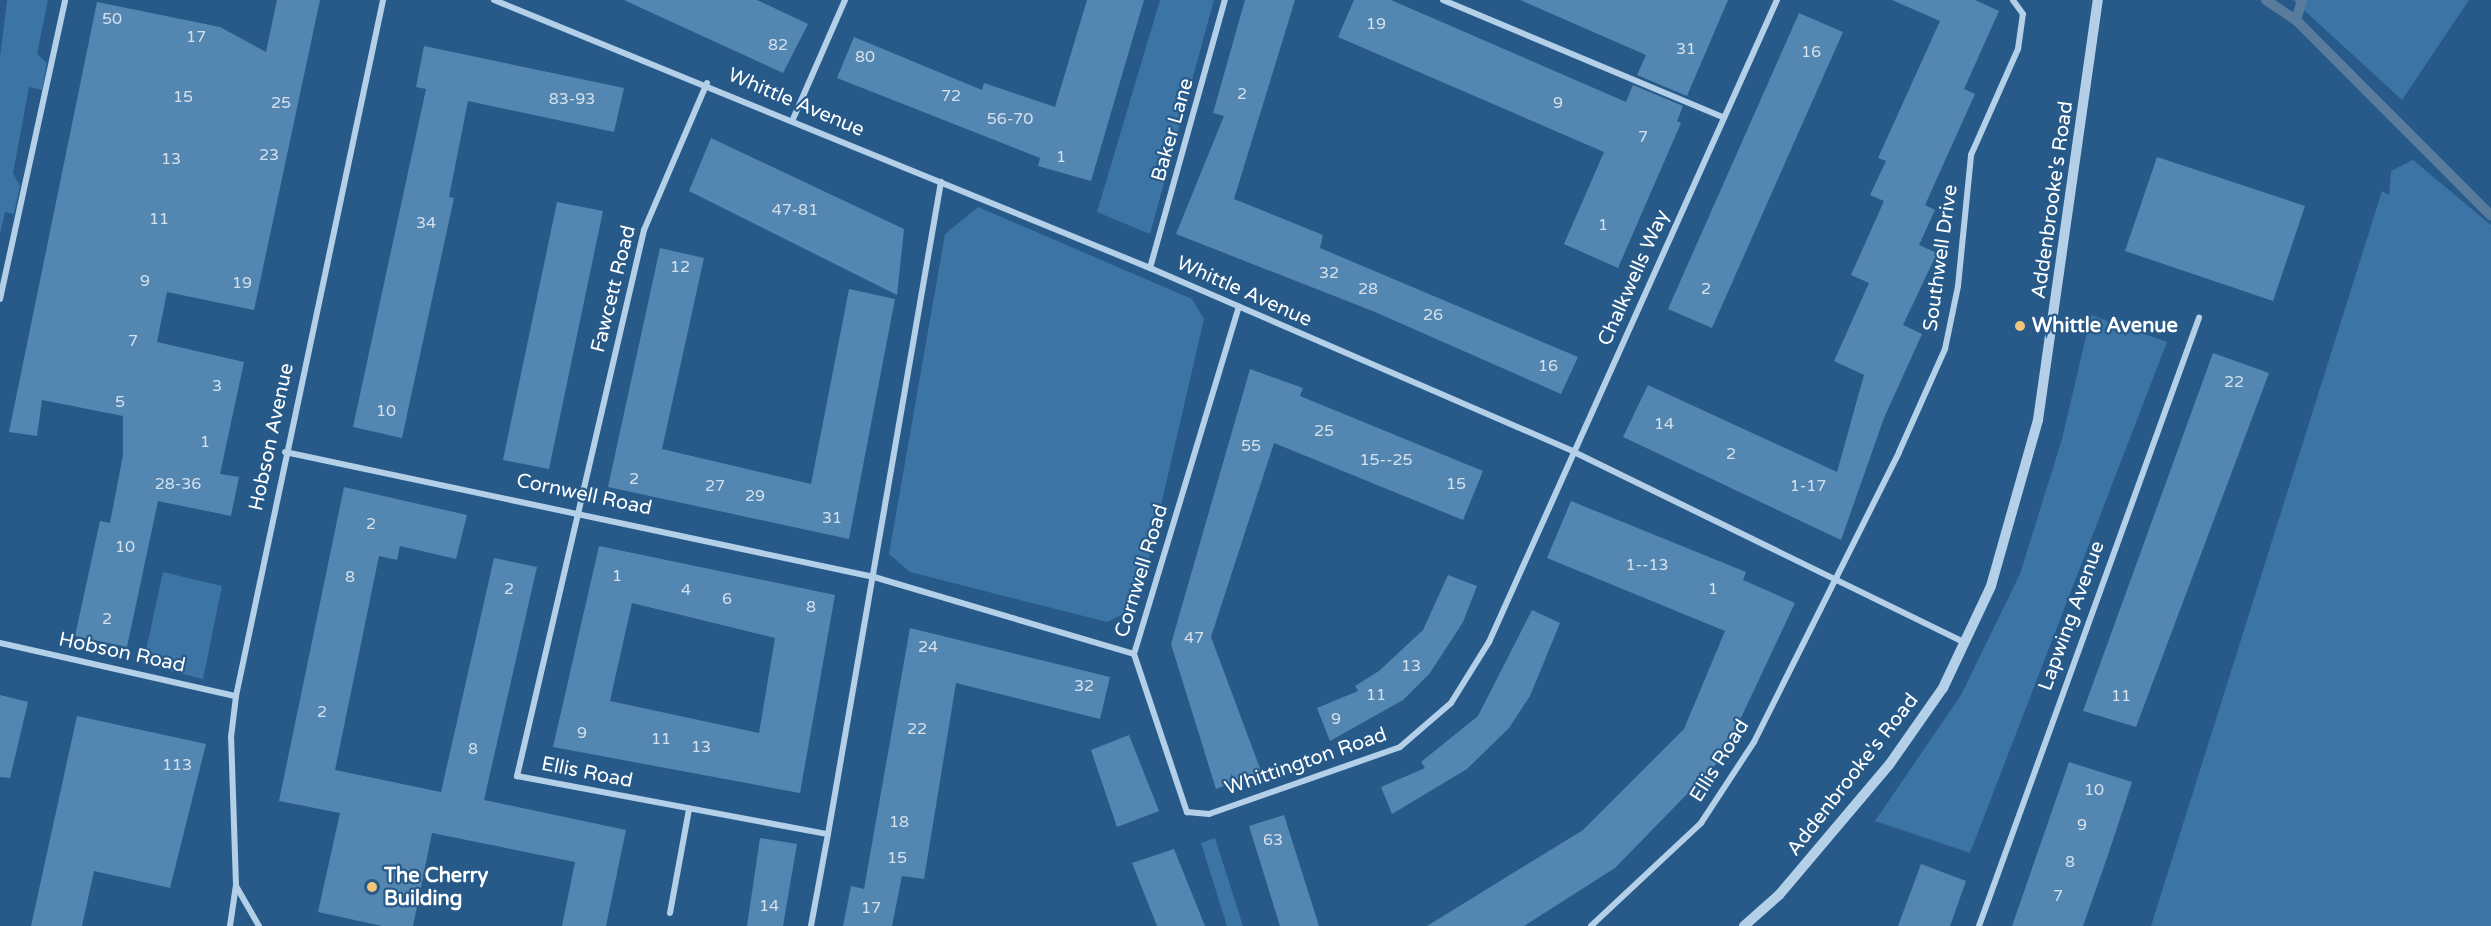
<!DOCTYPE html>
<html>
<head>
<meta charset="utf-8">
<style>
  body { margin:0 }
  #map { position:relative; width:2491px; height:926px; overflow:hidden; background:#275a89; font-family:"Varela Round",sans-serif }
  div>[style] { position:absolute }
  .green>* { inset:0; background:#3c74a5 }
  .stream>* { height:10px; margin:-5px; padding:0 5px; transform-origin:5px; border-radius:5px; background:#5a7c9c }
  .building>* { inset:0; background:#5486b2 }
  .minor>* { height:6px; margin:-3px; padding:0 3px; transform-origin:3px; border-radius:3px; background:#b4d0e9 }
  .tertiary>* { height:10px; margin:-5px; padding:0 5px; transform-origin:5px; border-radius:5px; background:#b4d0e9 }
  .dots>* { width:16px; height:16px; translate:-50% -50%; box-sizing:border-box; border:3px solid #275a89; border-radius:50% }
  span { translate:-50% -50%; white-space:nowrap; text-align:center; line-height:1.15; -webkit-text-stroke:4.5px #275a89; paint-order:stroke }
  .number-label { font-size:16px; color:#d4e1ec }
  .number-label span { -webkit-text-stroke-width:0 }
  .street-label { font-size:20px; color:#fff }
  .poi-label { font-size:20px; color:#fff; font-weight:700 }
  .left { translate:0 -50%; text-align:left }
</style>
</head>
<body>
<div id="map">
  <div class="green">
    <i style="clip-path:polygon(7px 0,48px 0,37px 54px,47px 63px,42px 90px,29px 87px,13px 173px,20px 186px,14px 214px,5px 212px,0 234px,0 58px)"></i>
    <i style="clip-path:polygon(1160px 0,1214px 0,1150px 234px,1097px 212px)"></i>
    <i style="clip-path:polygon(2293px 0,2469px 0,2402px 100px)"></i>
    <i style="clip-path:polygon(2413px 160px,2491px 225px,2491px 926px,2151px 926px,2382px 191px,2389px 195px,2391px 171px)"></i>
    <i style="clip-path:polygon(978px 207px,1192px 299px,1204px 319px,1141px 592px,1128px 612px,1107px 622px,910px 572px,889px 554px,945px 234px)"></i>
    <i style="clip-path:polygon(2091px 315px,2167px 342px,1970px 853px,1875px 821px,1961px 695px,2020px 574px,2062px 439px)"></i>
    <i style="clip-path:polygon(163px 572px,222px 586px,203px 679px,143px 664px)"></i>
    <i style="clip-path:polygon(1215px 838px,1243px 926px,1227px 926px,1201px 843px)"></i>
  </div>
  <div class="stream">
    <i style="left:2266px;top:0;width:36px;rotate:34deg"></i>
    <i style="left:2296px;top:20px;width:21px;rotate:-73deg"></i>
    <i style="left:2296px;top:20px;width:276px;rotate:45.1deg"></i>
  </div>
  <div class="building">
    <i style="clip-path:polygon(277px 0,320px 0,254px 310px,167px 292px,157px 342px,244px 362px,220px 474px,239px 477px,231px 516px,158px 501px,127px 647px,75px 636px,100px 521px,110px 523px,123px 455px,123px 416px,42px 400px,37px 436px,9px 432px,97px 2px,220px 27px,266px 52px)"></i>
    <i style="clip-path:polygon(624px 0,757px 0,808px 24px,783px 73px)"></i>
    <i style="clip-path:polygon(1087px 0,1144px 0,1091px 181px,1038px 166px,1040px 158px,837px 78px,854px 37px,982px 90px,984px 83px,1055px 107px)"></i>
    <i style="clip-path:polygon(1245px 0,1295px 0,1234px 199px,1323px 235px,1320px 248px,1578px 357px,1561px 394px,1375px 312px,1176px 234px,1224px 116px,1213px 113px)"></i>
    <i style="clip-path:polygon(1354px 0,1391px 0,1626px 102px,1633px 85px,1683px 106px,1677px 121px,1681px 123px,1618px 268px,1564px 244px,1604px 152px,1338px 37px)"></i>
    <i style="clip-path:polygon(1520px 0,1728px 0,1687px 96px,1637px 75px,1646px 55px)"></i>
    <i style="clip-path:polygon(1892px 0,1975px 0,1999px 11px,1964px 89px,1975px 94px,1925px 205px,1935px 210px,1919px 245px,1937px 253px,1903px 325px,1922px 334px,1884px 418px,1841px 540px,1623px 437px,1648px 385px,1837px 472px,1864px 375px,1834px 361px,1869px 283px,1851px 275px,1884px 201px,1870px 195px,1886px 161px,1878px 158px,1940px 21px)"></i>
    <i style="clip-path:polygon(1799px 13px,1843px 32px,1712px 328px,1668px 309px)"></i>
    <i style="clip-path:polygon(424px 46px,624px 88px,614px 132px,468px 101px,449px 197px,454px 198px,402px 438px,353px 427px,426px 89px,416px 87px)"></i>
    <i style="clip-path:polygon(711px 138px,904px 229px,897px 295px,689px 191px)"></i>
    <i style="clip-path:polygon(2157px 157px,2305px 206px,2273px 301px,2125px 251px)"></i>
    <i style="clip-path:polygon(557px 202px,603px 211px,549px 469px,503px 460px)"></i>
    <i style="clip-path:polygon(660px 248px,704px 258px,662px 449px,811px 484px,849px 289px,895px 299px,849px 539px,608px 487px)"></i>
    <i style="clip-path:polygon(2213px 353px,2269px 373px,2136px 727px,2083px 711px)"></i>
    <i style="clip-path:polygon(1250px 369px,1303px 388px,1300px 396px,1483px 471px,1463px 520px,1274px 443px,1211px 637px,1261px 771px,1216px 789px,1171px 644px)"></i>
    <i style="clip-path:polygon(344px 487px,467px 515px,456px 559px,400px 546px,397px 560px,379px 556px,335px 770px,441px 792px,494px 558px,537px 567px,484px 800px,626px 830px,606px 926px,562px 926px,575px 862px,432px 833px,413px 926px,382px 926px,318px 912px,340px 813px,279px 801px)"></i>
    <i style="clip-path:polygon(1571px 501px,1746px 572px,1743px 580px,1795px 603px,1722px 758px,1615px 868px,1524px 926px,1427px 926px,1583px 830px,1684px 729px,1725px 631px,1547px 558px)"></i>
    <i style="clip-path:polygon(evenodd,599px 546px,835px 595px,800px 793px,553px 747px,599px 546px,632px 603px,775px 638px,759px 733px,610px 701px,632px 603px)"></i>
    <i style="clip-path:polygon(1448px 575px,1477px 586px,1463px 622px,1430px 673px,1403px 700px,1330px 741px,1317px 708px,1358px 691px,1355px 686px,1379px 671px,1423px 630px)"></i>
    <i style="clip-path:polygon(1532px 610px,1560px 623px,1530px 696px,1509px 728px,1467px 769px,1392px 814px,1381px 787px,1425px 768px,1421px 762px,1478px 716px)"></i>
    <i style="clip-path:polygon(910px 628px,1110px 677px,1100px 719px,956px 683px,924px 879px,902px 876px,892px 926px,843px 926px,851px 886px,864px 889px)"></i>
    <i style="clip-path:polygon(0 695px,28px 702px,10px 778px,0 777px)"></i>
    <i style="clip-path:polygon(77px 716px,206px 744px,170px 888px,94px 871px,82px 926px,31px 926px)"></i>
    <i style="clip-path:polygon(1129px 735px,1159px 811px,1117px 827px,1091px 750px)"></i>
    <i style="clip-path:polygon(2069px 762px,2132px 782px,2108px 855px,2083px 926px,2012px 926px)"></i>
    <i style="clip-path:polygon(1284px 815px,1319px 926px,1280px 926px,1249px 826px)"></i>
    <i style="clip-path:polygon(760px 838px,797px 844px,783px 926px,747px 926px)"></i>
    <i style="clip-path:polygon(1174px 849px,1205px 926px,1157px 926px,1132px 863px)"></i>
    <i style="clip-path:polygon(1921px 864px,1966px 881px,1950px 926px,1898px 926px)"></i>
  </div>
  <div class="minor">
    <i style="left:494px;top:0;width:709px;rotate:22.22deg"></i>
    <i style="left:1150px;top:268px;width:460px;rotate:23.4deg"></i>
    <i style="left:1572px;top:451px;width:438px;rotate:26deg"></i>
    <i style="left:1443px;top:0;width:303px;rotate:22.7deg"></i>
    <i style="left:707px;top:83px;width:160px;rotate:113.2deg"></i>
    <i style="left:644px;top:230px;width:561px;rotate:103.09deg"></i>
    <i style="left:517px;top:776px;width:316px;rotate:10.6deg"></i>
    <i style="left:828px;top:834px;width:94px;rotate:100.5deg"></i>
    <i style="left:793px;top:119px;width:130px;rotate:-66.4deg"></i>
    <i style="left:1150px;top:268px;width:278px;rotate:-74.4deg"></i>
    <i style="left:0;top:299px;width:306px;rotate:-77.7deg"></i>
    <i style="left:285px;top:452px;width:602px;rotate:11.98deg"></i>
    <i style="left:874px;top:577px;width:271px;rotate:16.5deg"></i>
    <i style="left:1134px;top:654px;width:363px;rotate:-73.2deg"></i>
    <i style="left:0;top:643px;width:242px;rotate:12.7deg"></i>
    <i style="left:1134px;top:654px;width:167px;rotate:71.5deg"></i>
    <i style="left:1187px;top:812px;width:22px;rotate:5deg"></i>
    <i style="left:1209px;top:814px;width:202px;rotate:-19.3deg"></i>
    <i style="left:1400px;top:747px;width:67px;rotate:-40.8deg"></i>
    <i style="left:1451px;top:703px;width:72px;rotate:-58.1deg"></i>
    <i style="left:1489px;top:642px;width:704px;rotate:-65.84deg"></i>
    <i style="left:828px;top:834px;width:662px;rotate:-80.17deg"></i>
    <i style="left:236px;top:886px;width:46px;rotate:60.1deg"></i>
    <i style="left:670px;top:913px;width:106px;rotate:-79.6deg"></i>
    <i style="left:230px;top:926px;width:41px;rotate:-81.7deg"></i>
    <i style="left:236px;top:885px;width:148px;rotate:-91.9deg"></i>
    <i style="left:231px;top:737px;width:41px;rotate:-83deg"></i>
    <i style="left:236px;top:696px;width:711px;rotate:-78.07deg"></i>
    <i style="left:1591px;top:926px;width:151px;rotate:-43.1deg"></i>
    <i style="left:1701px;top:823px;width:97px;rotate:-56.8deg"></i>
    <i style="left:1754px;top:742px;width:324px;rotate:-63.4deg"></i>
    <i style="left:1899px;top:452px;width:113px;rotate:-65.9deg"></i>
    <i style="left:1945px;top:349px;width:64px;rotate:-78.3deg"></i>
    <i style="left:1958px;top:286px;width:132px;rotate:-84.3deg"></i>
    <i style="left:1971px;top:155px;width:116px;rotate:-66.1deg"></i>
    <i style="left:2018px;top:49px;width:35px;rotate:-82deg"></i>
    <i style="left:2023px;top:14px;width:17px;rotate:-126deg"></i>
    <i style="left:1979px;top:926px;width:647px;rotate:-70.11deg"></i>
  </div>
  <div class="tertiary">
    <i style="left:1744px;top:926px;width:47px;rotate:-41.5deg"></i>
    <i style="left:1779px;top:895px;width:170px;rotate:-49.8deg"></i>
    <i style="left:1889px;top:765px;width:94px;rotate:-55deg"></i>
    <i style="left:1943px;top:688px;width:113px;rotate:-64.8deg"></i>
    <i style="left:1991px;top:586px;width:173px;rotate:-74.2deg"></i>
    <i style="left:2038px;top:420px;width:424px;rotate:-81.9deg"></i>
  </div>
  <div class="dots">
    <i style="left:2020px;top:326px;background:#f1c57a"></i>
    <i style="left:372px;top:887px;background:#f1c57a"></i>
  </div>
  <div class="number-label">
    <span style="left:112px;top:19px">50</span>
    <span style="left:1376px;top:24px">19</span>
    <span style="left:196px;top:37px">17</span>
    <span style="left:778px;top:45px">82</span>
    <span style="left:1686px;top:49px">31</span>
    <span style="left:1811px;top:52px">16</span>
    <span style="left:865px;top:57px">80</span>
    <span style="left:1242px;top:94px">2</span>
    <span style="left:951px;top:96px">72</span>
    <span style="left:183px;top:97px">15</span>
    <span style="left:572px;top:99px">83-93</span>
    <span style="left:281px;top:103px">25</span>
    <span style="left:1558px;top:103px">9</span>
    <span style="left:1010px;top:119px">56-70</span>
    <span style="left:1643px;top:137px">7</span>
    <span style="left:269px;top:155px">23</span>
    <span style="left:1061px;top:157px">1</span>
    <span style="left:171px;top:159px">13</span>
    <span style="left:795px;top:210px">47-81</span>
    <span style="left:159px;top:219px">11</span>
    <span style="left:426px;top:223px">34</span>
    <span style="left:1603px;top:225px">1</span>
    <span style="left:680px;top:267px">12</span>
    <span style="left:1329px;top:273px">32</span>
    <span style="left:145px;top:281px">9</span>
    <span style="left:242px;top:283px">19</span>
    <span style="left:1368px;top:289px">28</span>
    <span style="left:1706px;top:289px">2</span>
    <span style="left:1433px;top:315px">26</span>
    <span style="left:133px;top:341px">7</span>
    <span style="left:1548px;top:366px">16</span>
    <span style="left:2234px;top:382px">22</span>
    <span style="left:217px;top:386px">3</span>
    <span style="left:120px;top:402px">5</span>
    <span style="left:386px;top:411px">10</span>
    <span style="left:1664px;top:424px">14</span>
    <span style="left:1324px;top:431px">25</span>
    <span style="left:205px;top:442px">1</span>
    <span style="left:1251px;top:446px">55</span>
    <span style="left:1731px;top:454px">2</span>
    <span style="left:1386px;top:460px">15--25</span>
    <span style="left:634px;top:479px">2</span>
    <span style="left:178px;top:484px">28-36</span>
    <span style="left:1456px;top:484px">15</span>
    <span style="left:715px;top:486px">27</span>
    <span style="left:1808px;top:486px">1-17</span>
    <span style="left:755px;top:496px">29</span>
    <span style="left:832px;top:518px">31</span>
    <span style="left:371px;top:524px">2</span>
    <span style="left:125px;top:547px">10</span>
    <span style="left:1647px;top:565px">1--13</span>
    <span style="left:617px;top:576px">1</span>
    <span style="left:350px;top:577px">8</span>
    <span style="left:509px;top:589px">2</span>
    <span style="left:1713px;top:589px">1</span>
    <span style="left:686px;top:590px">4</span>
    <span style="left:727px;top:599px">6</span>
    <span style="left:811px;top:607px">8</span>
    <span style="left:107px;top:619px">2</span>
    <span style="left:1194px;top:638px">47</span>
    <span style="left:928px;top:647px">24</span>
    <span style="left:1411px;top:666px">13</span>
    <span style="left:1084px;top:686px">32</span>
    <span style="left:1376px;top:695px">11</span>
    <span style="left:2121px;top:696px">11</span>
    <span style="left:322px;top:712px">2</span>
    <span style="left:1336px;top:719px">9</span>
    <span style="left:917px;top:729px">22</span>
    <span style="left:582px;top:733px">9</span>
    <span style="left:661px;top:739px">11</span>
    <span style="left:701px;top:747px">13</span>
    <span style="left:473px;top:749px">8</span>
    <span style="left:177px;top:765px">113</span>
    <span style="left:2094px;top:790px">10</span>
    <span style="left:899px;top:822px">18</span>
    <span style="left:2082px;top:825px">9</span>
    <span style="left:1273px;top:840px">63</span>
    <span style="left:897px;top:858px">15</span>
    <span style="left:2070px;top:862px">8</span>
    <span style="left:2058px;top:896px">7</span>
    <span style="left:769px;top:906px">14</span>
    <span style="left:871px;top:908px">17</span>
  </div>
  <div class="street-label">
    <span style="left:796px;top:103px;rotate:23deg">Whittle Avenue</span>
    <span style="left:1173px;top:130px;rotate:-74deg">Baker Lane</span>
    <span style="left:2053px;top:200px;rotate:-82deg">Addenbrooke's Road</span>
    <span style="left:1941px;top:258px;rotate:-82deg">Southwell Drive</span>
    <span style="left:1634px;top:278px;rotate:-66deg">Chalkwells Way</span>
    <span style="left:614px;top:289px;rotate:-76deg">Fawcett Road</span>
    <span style="left:1244px;top:292px;rotate:24deg">Whittle Avenue</span>
    <span style="left:272px;top:437px;rotate:-78deg">Hobson Avenue</span>
    <span style="left:584px;top:495px;rotate:12deg">Cornwell Road</span>
    <span style="left:1142px;top:571px;rotate:-73deg">Cornwell Road</span>
    <span style="left:2072px;top:616px;rotate:-70deg">Lapwing Avenue</span>
    <span style="left:122px;top:653px;rotate:12deg">Hobson Road</span>
    <span style="left:1720px;top:761px;rotate:-58deg">Ellis Road</span>
    <span style="left:1306px;top:762px;rotate:-19deg">Whittington Road</span>
    <span style="left:587px;top:773px;rotate:11deg">Ellis Road</span>
    <span style="left:1853px;top:775px;rotate:-52deg">Addenbrooke's Road</span>
  </div>
  <div class="poi-label">
    <span class="left" style="left:2032px;top:326px">Whittle Avenue</span>
    <span class="left" style="left:384px;top:888px">The Cherry<br>Building</span>
  </div>
</div>
</body>
</html>
